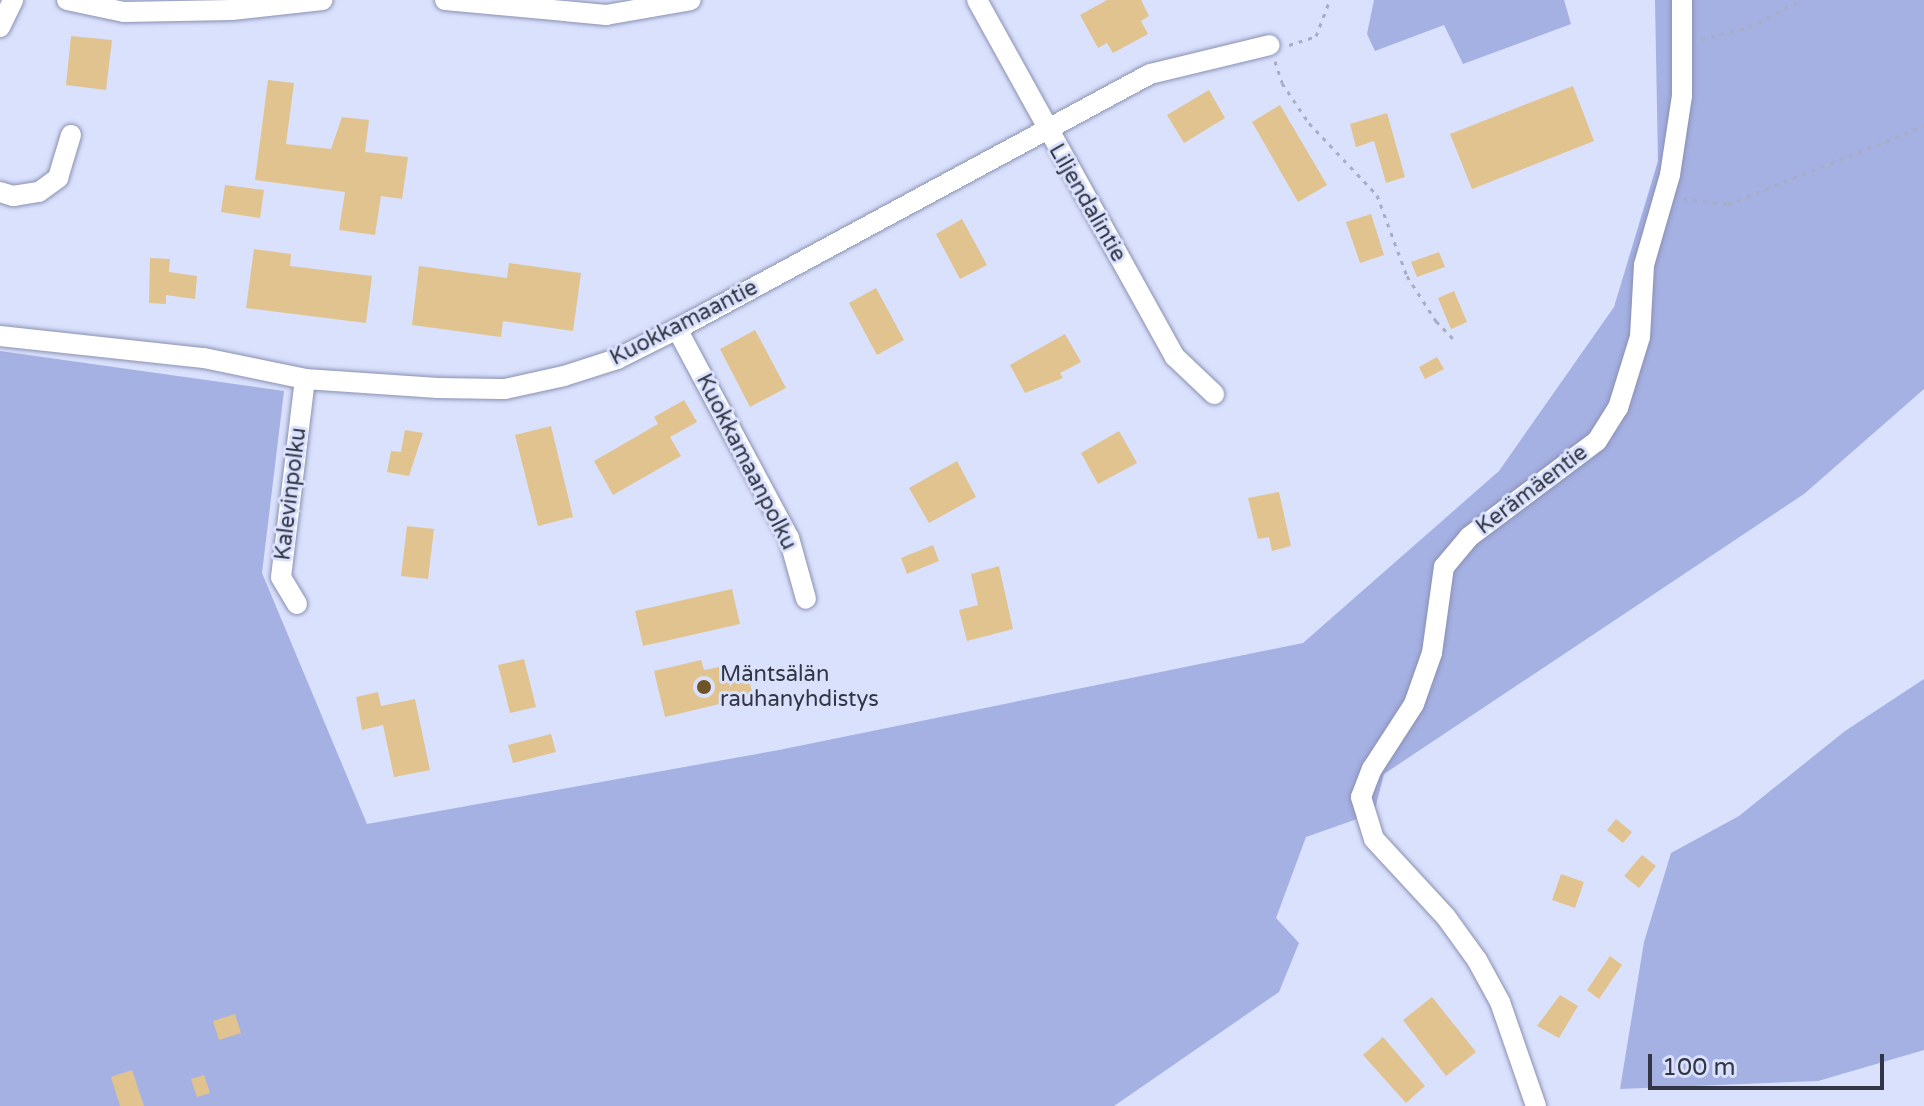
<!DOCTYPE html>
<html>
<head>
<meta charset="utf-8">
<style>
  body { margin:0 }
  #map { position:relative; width:1924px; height:1106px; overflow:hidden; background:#dae1fd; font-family:"Varela Round",sans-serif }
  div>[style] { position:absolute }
  .green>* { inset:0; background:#a5b0e3 }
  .building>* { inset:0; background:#e1c38f }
  .path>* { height:3px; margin-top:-1.5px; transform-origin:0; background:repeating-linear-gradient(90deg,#a7adc4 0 4px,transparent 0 10px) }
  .roads { filter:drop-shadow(0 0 2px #8a91b2) drop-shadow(0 0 2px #8a91b2) }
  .minor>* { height:20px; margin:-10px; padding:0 10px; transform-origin:10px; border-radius:10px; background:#fff }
  .dots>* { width:22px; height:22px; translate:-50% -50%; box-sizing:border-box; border:4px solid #dae1fd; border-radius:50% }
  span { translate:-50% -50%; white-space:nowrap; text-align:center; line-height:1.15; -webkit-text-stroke:6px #dae1fd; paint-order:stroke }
  .street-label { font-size:22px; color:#323543 }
  .poi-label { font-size:22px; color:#323543 }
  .left { translate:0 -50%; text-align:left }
  .scale { position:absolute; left:1648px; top:1054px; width:236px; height:36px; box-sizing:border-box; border:4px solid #323543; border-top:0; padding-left:10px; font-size:24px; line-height:28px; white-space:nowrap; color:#323543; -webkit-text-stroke:6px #dae1fd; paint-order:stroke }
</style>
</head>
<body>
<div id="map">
  <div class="green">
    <i style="clip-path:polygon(1374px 0,1564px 0,1571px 24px,1463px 64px,1444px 25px,1375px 51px,1367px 34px)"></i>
    <i style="clip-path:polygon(1655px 0,1924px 0,1924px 389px,1804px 494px,1384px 774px,1374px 813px,1306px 837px,1276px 918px,1299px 943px,1279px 992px,1114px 1106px,0 1106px,0 351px,284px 391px,262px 573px,367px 824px,779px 750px,1303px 643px,1499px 471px,1614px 307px,1658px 161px)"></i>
    <i style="clip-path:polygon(1924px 679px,1924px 1050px,1818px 1081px,1620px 1089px,1644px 942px,1671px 853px,1739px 816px,1845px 731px)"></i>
  </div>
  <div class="building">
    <i style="clip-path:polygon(1107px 0,1141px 0,1149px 16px,1141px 21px,1148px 34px,1113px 53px,1107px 43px,1098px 48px,1080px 15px)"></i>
    <i style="clip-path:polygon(71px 36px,112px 40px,106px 90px,66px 85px)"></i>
    <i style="clip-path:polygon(268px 80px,294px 83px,286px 144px,331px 149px,342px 117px,369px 120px,365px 152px,408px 157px,402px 199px,381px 196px,375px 235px,339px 230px,345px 192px,255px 180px)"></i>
    <i style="clip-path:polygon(1573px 86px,1594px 141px,1472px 189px,1450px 134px)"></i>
    <i style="clip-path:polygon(1209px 90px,1225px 118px,1184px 143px,1167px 115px)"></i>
    <i style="clip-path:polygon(1280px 105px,1327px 185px,1298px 202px,1252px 122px)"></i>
    <i style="clip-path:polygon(1387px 113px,1405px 177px,1386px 183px,1374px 141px,1356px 147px,1350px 124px)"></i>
    <i style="clip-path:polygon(225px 185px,264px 190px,260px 218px,221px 212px)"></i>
    <i style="clip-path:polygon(1371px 214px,1384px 255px,1360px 263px,1346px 222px)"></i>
    <i style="clip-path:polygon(962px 219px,987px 265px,960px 279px,936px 234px)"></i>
    <i style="clip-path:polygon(254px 249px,291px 254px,290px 266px,372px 276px,366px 323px,246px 308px)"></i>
    <i style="clip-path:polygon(1439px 252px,1445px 267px,1417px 277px,1411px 262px)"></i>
    <i style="clip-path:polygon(150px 258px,170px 259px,169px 272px,197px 276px,195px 299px,166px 295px,166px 304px,149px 303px)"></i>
    <i style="clip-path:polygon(509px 263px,581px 273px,573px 331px,503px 321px,501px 337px,412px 325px,419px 266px,507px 278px)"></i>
    <i style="clip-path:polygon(876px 288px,904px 340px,877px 355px,849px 303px)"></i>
    <i style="clip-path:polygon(1454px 291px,1467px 322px,1451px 329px,1438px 298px)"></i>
    <i style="clip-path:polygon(755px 330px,786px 388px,750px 407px,720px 349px)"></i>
    <i style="clip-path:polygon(1065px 334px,1081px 362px,1060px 373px,1063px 378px,1025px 393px,1010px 365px)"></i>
    <i style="clip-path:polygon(1437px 357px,1444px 369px,1425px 379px,1419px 367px)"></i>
    <i style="clip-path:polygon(684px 400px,697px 422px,670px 437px,681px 456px,613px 495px,594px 461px,658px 424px,654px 417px)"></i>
    <i style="clip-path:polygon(551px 426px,573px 517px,538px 526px,515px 435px)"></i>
    <i style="clip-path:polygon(405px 430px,423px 433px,409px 476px,387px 472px,391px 451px,401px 452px)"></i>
    <i style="clip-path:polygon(1119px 431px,1137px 463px,1098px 484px,1081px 453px)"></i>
    <i style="clip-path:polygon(957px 461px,976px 497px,929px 523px,909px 488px)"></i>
    <i style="clip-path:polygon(1279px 492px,1291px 546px,1272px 551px,1269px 537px,1258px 539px,1248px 498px)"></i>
    <i style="clip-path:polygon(407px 526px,434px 529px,428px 579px,401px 576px)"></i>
    <i style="clip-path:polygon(933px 545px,939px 561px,907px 574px,901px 558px)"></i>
    <i style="clip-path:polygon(999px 566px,1013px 629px,967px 641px,959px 610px,978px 605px,971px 574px)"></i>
    <i style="clip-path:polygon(732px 589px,740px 624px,643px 646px,635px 611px)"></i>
    <i style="clip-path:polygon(524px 659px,536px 707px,510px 713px,498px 665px)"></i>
    <i style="clip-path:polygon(701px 660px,704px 670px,719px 667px,721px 677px,748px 675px,753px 696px,665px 717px,654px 671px)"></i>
    <i style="clip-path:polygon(378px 692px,381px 706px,415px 699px,430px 770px,394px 777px,383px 725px,362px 730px,356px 697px)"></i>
    <i style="clip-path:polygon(551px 734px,556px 752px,513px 763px,508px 745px)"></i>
    <i style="clip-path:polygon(1616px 819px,1632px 832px,1623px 843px,1607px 830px)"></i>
    <i style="clip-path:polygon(1642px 855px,1656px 866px,1639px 888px,1624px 876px)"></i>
    <i style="clip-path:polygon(1561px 874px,1584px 882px,1575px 908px,1552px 900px)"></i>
    <i style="clip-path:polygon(1610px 956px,1622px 965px,1599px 999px,1587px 990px)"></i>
    <i style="clip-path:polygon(1560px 995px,1578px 1006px,1559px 1038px,1537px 1026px)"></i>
    <i style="clip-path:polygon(1432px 997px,1476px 1052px,1446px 1076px,1403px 1020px)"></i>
    <i style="clip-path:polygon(235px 1014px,241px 1033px,219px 1040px,213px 1021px)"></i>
    <i style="clip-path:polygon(1383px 1037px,1425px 1086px,1406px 1103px,1363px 1055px)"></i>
    <i style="clip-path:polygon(132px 1070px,144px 1106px,120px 1106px,111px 1077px)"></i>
    <i style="clip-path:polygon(204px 1075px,210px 1093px,197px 1097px,191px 1079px)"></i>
  </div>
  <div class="path">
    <i style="left:1701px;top:39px;width:49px;rotate:-14deg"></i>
    <i style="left:1749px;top:27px;width:59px;rotate:-27.4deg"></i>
    <i style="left:1289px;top:45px;width:28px;rotate:-18deg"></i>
    <i style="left:1316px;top:36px;width:39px;rotate:-69deg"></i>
    <i style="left:1275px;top:61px;width:23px;rotate:72deg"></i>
    <i style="left:1282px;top:83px;width:48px;rotate:56deg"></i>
    <i style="left:1309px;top:123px;width:99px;rotate:46.6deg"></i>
    <i style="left:1377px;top:195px;width:86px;rotate:69.7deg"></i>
    <i style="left:1407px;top:276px;width:54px;rotate:57.2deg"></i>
    <i style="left:1436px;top:321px;width:29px;rotate:46deg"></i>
    <i style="left:1683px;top:199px;width:45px;rotate:6.3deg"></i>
    <i style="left:1728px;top:204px;width:211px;rotate:-21.7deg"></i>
  </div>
  <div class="roads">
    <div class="minor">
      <i style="left:67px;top:0;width:58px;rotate:11.9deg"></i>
      <i style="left:124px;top:12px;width:108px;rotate:-1.1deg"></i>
      <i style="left:232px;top:10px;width:91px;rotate:-6.3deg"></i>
      <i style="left:445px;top:0;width:162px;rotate:5.3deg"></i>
      <i style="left:606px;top:15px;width:86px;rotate:-10deg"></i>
      <i style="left:977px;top:0;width:408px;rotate:61deg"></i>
      <i style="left:1175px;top:357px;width:54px;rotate:43.5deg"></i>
      <i style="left:0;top:27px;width:30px;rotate:-64deg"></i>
      <i style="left:0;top:192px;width:14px;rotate:17deg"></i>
      <i style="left:13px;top:196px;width:26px;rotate:-9deg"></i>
      <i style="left:39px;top:192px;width:24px;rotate:-36deg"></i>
      <i style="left:58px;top:178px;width:45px;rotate:-73.2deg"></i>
      <i style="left:677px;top:329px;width:237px;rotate:61.8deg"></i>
      <i style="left:789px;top:538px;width:63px;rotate:74.4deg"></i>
      <i style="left:0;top:336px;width:205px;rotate:6.2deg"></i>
      <i style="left:204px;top:358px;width:103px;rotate:11.7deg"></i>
      <i style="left:305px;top:379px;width:133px;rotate:3.9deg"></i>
      <i style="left:438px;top:388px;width:67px;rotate:0.9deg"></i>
      <i style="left:505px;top:389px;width:60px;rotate:-12.4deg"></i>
      <i style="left:564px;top:376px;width:56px;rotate:-17.8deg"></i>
      <i style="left:617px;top:359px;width:67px;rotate:-26.6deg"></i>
      <i style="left:677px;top:329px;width:537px;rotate:-28.33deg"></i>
      <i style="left:1150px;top:74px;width:123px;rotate:-13.6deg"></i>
      <i style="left:297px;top:604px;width:31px;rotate:-121deg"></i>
      <i style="left:281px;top:577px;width:199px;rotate:-83.1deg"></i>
      <i style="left:1536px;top:1106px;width:110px;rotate:-109.1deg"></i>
      <i style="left:1500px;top:1002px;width:48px;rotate:-118.7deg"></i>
      <i style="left:1477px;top:960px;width:53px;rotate:-125.8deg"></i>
      <i style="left:1446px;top:917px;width:106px;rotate:-132.7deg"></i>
      <i style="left:1374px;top:839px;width:44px;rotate:-107.2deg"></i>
      <i style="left:1361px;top:797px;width:30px;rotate:-69deg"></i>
      <i style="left:1372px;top:769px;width:77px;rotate:-57.1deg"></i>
      <i style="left:1414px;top:704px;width:54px;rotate:-70.6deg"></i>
      <i style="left:1432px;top:653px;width:87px;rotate:-82.1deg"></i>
      <i style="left:1444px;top:567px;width:39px;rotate:-50deg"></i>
      <i style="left:1469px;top:537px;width:160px;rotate:-36.9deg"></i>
      <i style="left:1597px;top:441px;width:39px;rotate:-58deg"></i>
      <i style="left:1618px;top:408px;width:74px;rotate:-72.8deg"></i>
      <i style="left:1640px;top:337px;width:72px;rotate:-86.8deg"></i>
      <i style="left:1644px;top:265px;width:94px;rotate:-73.9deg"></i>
      <i style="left:1670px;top:175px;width:80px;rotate:-81.4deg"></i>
      <i style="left:1682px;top:96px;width:96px;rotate:-90deg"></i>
    </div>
  </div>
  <div class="dots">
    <i style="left:704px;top:687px;background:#6d5325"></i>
  </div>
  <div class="street-label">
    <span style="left:1087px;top:203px;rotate:60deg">Liljendalintie</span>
    <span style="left:684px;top:323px;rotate:-27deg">Kuokkamaantie</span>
    <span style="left:746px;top:462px;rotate:63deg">Kuokkamaanpolku</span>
    <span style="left:1532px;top:490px;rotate:-37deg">Kerämäentie</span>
    <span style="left:291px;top:494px;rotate:-83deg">Kalevinpolku</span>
  </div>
  <div class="poi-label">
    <span class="left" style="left:720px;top:687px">Mäntsälän<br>rauhanyhdistys</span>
  </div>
  <div class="scale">100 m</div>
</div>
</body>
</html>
